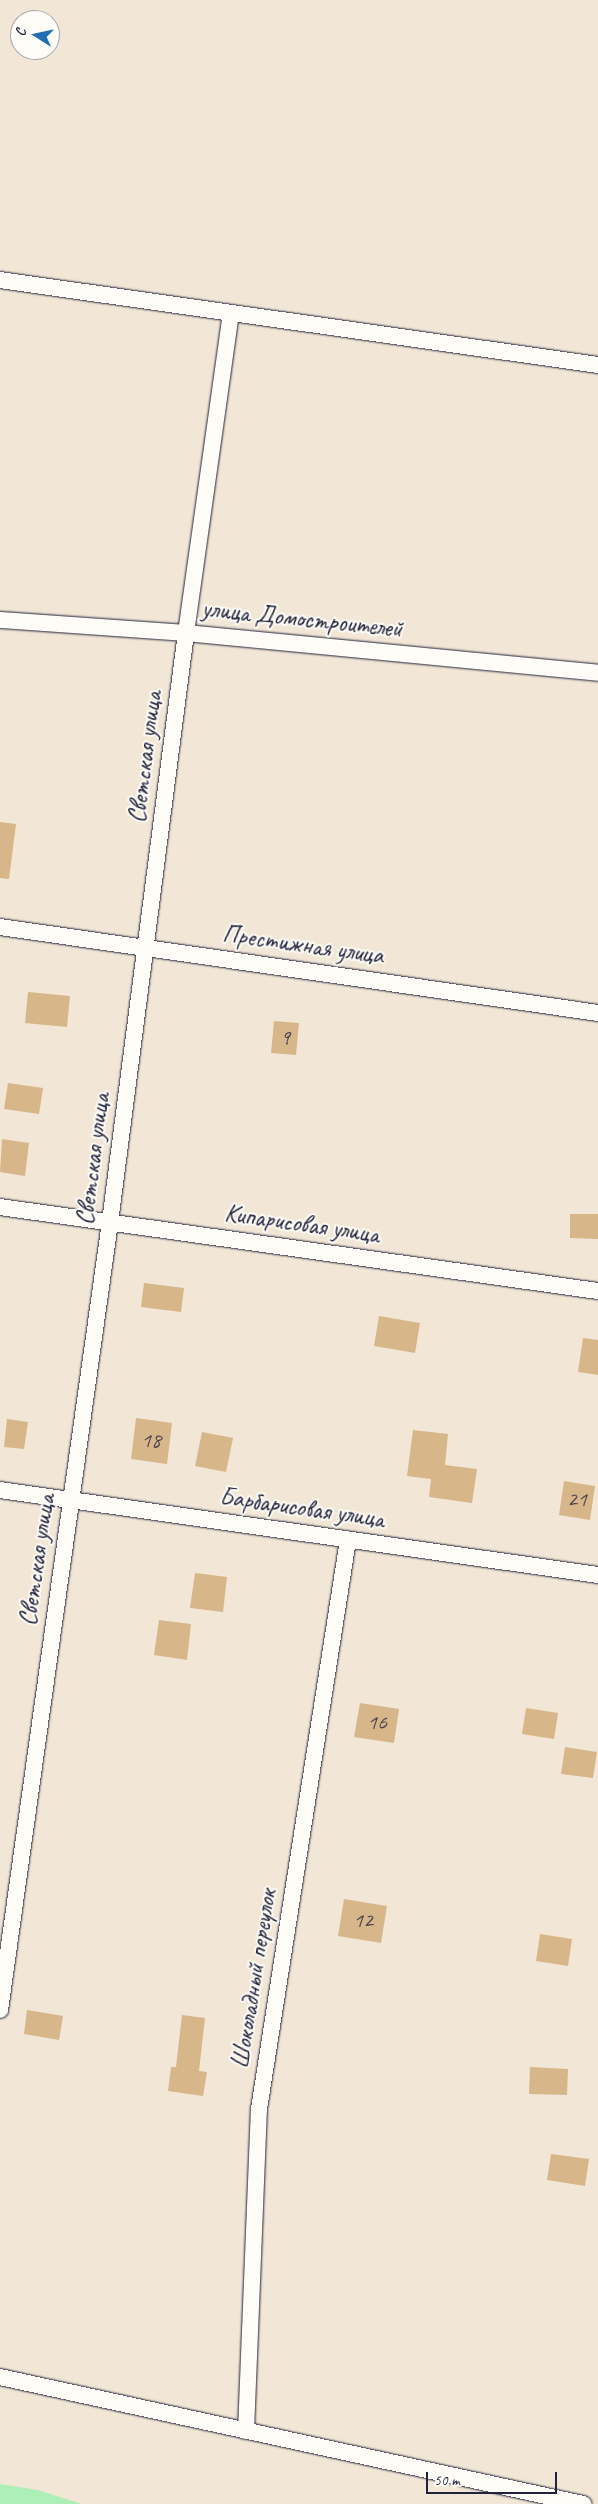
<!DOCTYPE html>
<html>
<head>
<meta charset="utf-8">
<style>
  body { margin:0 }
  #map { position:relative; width:598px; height:2504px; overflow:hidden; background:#f2e7d6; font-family:Caveat,sans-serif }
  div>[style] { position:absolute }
  .green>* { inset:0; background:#aeefb8 }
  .building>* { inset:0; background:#d7b68a }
  .roads { filter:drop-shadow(0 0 1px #22223b) drop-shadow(0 0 1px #22223b) }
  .minor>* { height:16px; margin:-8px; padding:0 8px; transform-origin:8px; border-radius:8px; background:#fdfcf7 }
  span { translate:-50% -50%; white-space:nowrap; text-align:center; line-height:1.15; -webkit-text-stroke:4px #fdfcf7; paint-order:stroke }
  .number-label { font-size:22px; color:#4f474f }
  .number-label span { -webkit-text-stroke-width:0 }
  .street-label { font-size:25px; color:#22223b }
  .north { position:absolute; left:10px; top:10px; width:50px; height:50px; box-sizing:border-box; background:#fdfcf7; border:1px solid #a5a5ac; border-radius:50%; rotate:280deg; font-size:14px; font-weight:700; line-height:20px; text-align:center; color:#22223b }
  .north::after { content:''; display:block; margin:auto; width:18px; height:22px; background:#1f6fb2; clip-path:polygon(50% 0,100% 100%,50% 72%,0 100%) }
  .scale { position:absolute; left:426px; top:2472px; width:131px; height:22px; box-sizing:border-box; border:2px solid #22223b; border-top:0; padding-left:6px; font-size:15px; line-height:18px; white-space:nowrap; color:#22223b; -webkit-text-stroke:4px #fdfcf7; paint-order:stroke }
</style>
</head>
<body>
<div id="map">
  <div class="green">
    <i style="clip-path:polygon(0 2484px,38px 2490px,82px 2504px,0 2504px)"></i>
  </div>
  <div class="building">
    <i style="clip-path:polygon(0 822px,16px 824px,9px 879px,0 878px)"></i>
    <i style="clip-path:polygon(28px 992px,70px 996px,67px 1027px,25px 1023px)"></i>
    <i style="clip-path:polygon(274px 1021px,299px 1023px,296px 1055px,271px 1053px)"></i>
    <i style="clip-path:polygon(8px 1083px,43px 1088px,39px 1114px,4px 1109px)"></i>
    <i style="clip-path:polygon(2px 1139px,29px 1143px,25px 1176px,0 1172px)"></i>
    <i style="clip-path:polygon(570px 1214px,598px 1214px,598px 1239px,570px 1238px)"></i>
    <i style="clip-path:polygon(144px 1283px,184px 1288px,181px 1312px,141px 1307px)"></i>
    <i style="clip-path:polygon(379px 1316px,420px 1323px,415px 1353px,374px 1346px)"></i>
    <i style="clip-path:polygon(583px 1338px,598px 1340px,598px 1375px,578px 1372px)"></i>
    <i style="clip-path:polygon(136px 1418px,172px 1423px,167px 1464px,131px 1459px)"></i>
    <i style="clip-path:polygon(7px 1419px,28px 1422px,24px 1449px,4px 1447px)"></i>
    <i style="clip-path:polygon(413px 1430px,448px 1434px,445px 1465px,477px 1469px,472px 1503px,429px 1497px,431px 1479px,407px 1476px)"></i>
    <i style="clip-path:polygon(202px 1432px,233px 1438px,226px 1472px,195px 1466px)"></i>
    <i style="clip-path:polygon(564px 1481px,595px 1486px,590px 1520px,559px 1515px)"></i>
    <i style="clip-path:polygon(195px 1573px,227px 1577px,223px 1612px,190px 1608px)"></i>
    <i style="clip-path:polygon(159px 1620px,191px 1624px,187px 1660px,154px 1655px)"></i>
    <i style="clip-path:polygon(360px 1703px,399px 1709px,394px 1743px,354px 1737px)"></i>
    <i style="clip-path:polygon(526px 1708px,558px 1713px,554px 1739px,522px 1734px)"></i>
    <i style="clip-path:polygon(565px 1747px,597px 1752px,593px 1778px,561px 1774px)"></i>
    <i style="clip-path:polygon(344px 1899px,387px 1906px,381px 1943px,338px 1936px)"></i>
    <i style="clip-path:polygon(540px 1934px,572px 1939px,568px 1966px,536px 1961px)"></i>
    <i style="clip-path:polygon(27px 2010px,63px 2016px,59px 2040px,24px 2034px)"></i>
    <i style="clip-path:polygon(182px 2015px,205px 2018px,199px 2071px,207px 2072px,203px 2096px,168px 2091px,171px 2067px,176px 2067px)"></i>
    <i style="clip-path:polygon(530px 2067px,568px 2069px,567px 2095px,529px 2094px)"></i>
    <i style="clip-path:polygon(551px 2154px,589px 2159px,585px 2186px,547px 2180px)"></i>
  </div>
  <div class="roads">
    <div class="minor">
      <i style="left:0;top:280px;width:604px;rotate:8.09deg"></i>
      <i style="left:0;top:620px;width:186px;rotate:4deg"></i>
      <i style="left:186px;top:633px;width:414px;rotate:5.5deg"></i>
      <i style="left:0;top:927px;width:604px;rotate:8.18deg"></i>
      <i style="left:0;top:1207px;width:604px;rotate:8deg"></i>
      <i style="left:0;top:1490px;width:604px;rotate:8.09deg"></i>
      <i style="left:0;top:2010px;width:796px;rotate:-82.05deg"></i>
      <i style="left:110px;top:1222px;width:594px;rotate:-82.65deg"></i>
      <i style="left:186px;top:633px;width:322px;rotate:-82deg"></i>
      <i style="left:0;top:2377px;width:597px;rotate:12.29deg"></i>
      <i style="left:246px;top:2431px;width:322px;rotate:-87.7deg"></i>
      <i style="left:259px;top:2109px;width:576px;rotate:-81.11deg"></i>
    </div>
  </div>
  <div class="number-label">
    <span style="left:285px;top:1038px">9</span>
    <span style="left:151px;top:1441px">18</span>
    <span style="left:577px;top:1500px">21</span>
    <span style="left:377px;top:1723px">16</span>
    <span style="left:363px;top:1921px">12</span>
  </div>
  <div class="street-label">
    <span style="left:302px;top:619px;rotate:6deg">улица Домостроителей</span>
    <span style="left:145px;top:757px;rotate:-83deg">Светская улица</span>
    <span style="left:303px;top:945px;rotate:8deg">Престижная улица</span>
    <span style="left:93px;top:1159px;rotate:-83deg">Светская улица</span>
    <span style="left:302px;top:1224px;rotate:8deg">Кипарисовая улица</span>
    <span style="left:302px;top:1508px;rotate:8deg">Барбарисовая улица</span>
    <span style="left:37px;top:1560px;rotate:-82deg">Светская улица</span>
    <span style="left:254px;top:1979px;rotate:-81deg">Шоколадный переулок</span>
  </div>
  <div class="north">С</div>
  <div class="scale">50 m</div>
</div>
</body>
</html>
